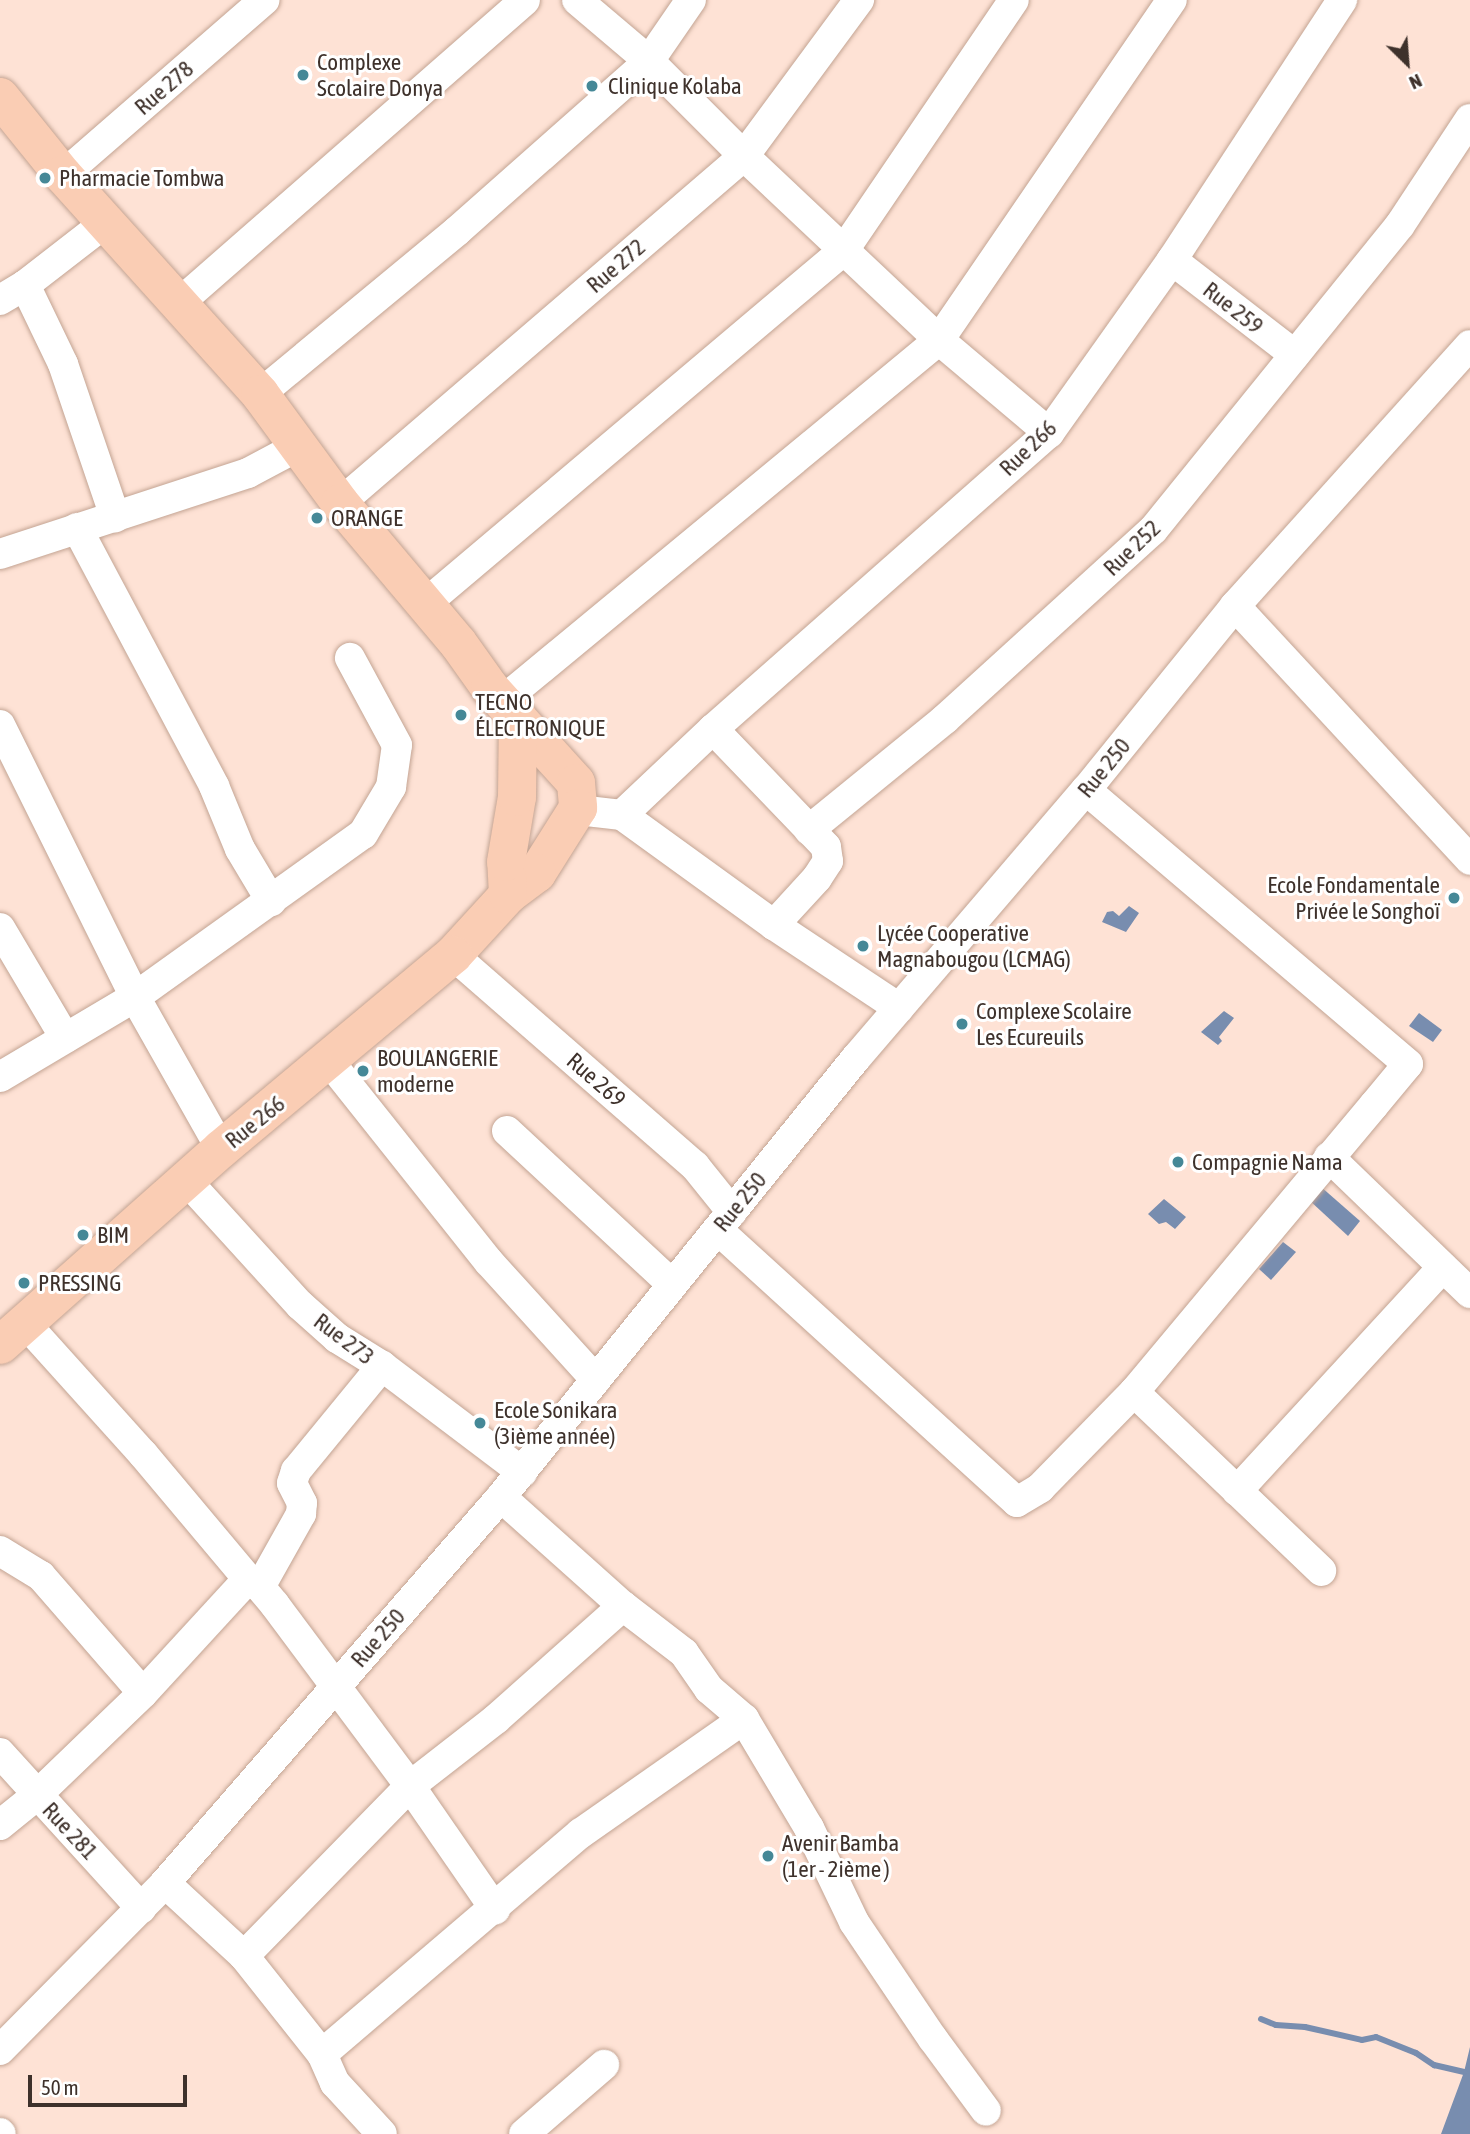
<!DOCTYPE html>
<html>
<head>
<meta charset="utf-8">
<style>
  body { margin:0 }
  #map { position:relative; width:1470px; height:2134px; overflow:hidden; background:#fee2d5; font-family:"Asap Condensed",sans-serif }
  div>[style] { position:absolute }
  .water>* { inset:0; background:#788daf }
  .stream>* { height:6px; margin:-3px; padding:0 3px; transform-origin:3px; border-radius:3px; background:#788daf }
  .roads { filter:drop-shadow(0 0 2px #c3a493) drop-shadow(0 0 2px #c3a493) }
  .minor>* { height:30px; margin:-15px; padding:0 15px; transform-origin:15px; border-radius:15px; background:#fff }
  .major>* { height:38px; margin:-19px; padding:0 19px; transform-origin:19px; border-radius:19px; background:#facdb4 }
  .dots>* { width:19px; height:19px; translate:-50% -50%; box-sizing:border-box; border:4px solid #fff; border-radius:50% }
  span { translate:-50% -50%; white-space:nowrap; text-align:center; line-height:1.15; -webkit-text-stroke:6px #fff; paint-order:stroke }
  .poi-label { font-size:23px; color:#3e312b }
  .left { translate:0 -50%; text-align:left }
  .right { translate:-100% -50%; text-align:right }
  .street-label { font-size:23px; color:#3e312b }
  .north { position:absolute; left:1372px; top:28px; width:70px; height:70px; -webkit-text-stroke:5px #fff; paint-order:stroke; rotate:155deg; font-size:19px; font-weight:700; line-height:28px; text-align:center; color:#3e312b }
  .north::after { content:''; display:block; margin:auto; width:24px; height:32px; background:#3e312b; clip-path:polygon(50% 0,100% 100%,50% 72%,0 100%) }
  .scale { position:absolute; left:28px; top:2075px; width:159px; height:32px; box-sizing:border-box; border:4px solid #3e312b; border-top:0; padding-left:9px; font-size:21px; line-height:24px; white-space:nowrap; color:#3e312b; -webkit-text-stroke:5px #fff; paint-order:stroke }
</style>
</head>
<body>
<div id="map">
  <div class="water">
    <i style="clip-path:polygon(1129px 906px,1139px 913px,1126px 932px,1102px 922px,1107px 912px,1113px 911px,1119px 916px)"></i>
    <i style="clip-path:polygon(1224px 1011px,1234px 1018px,1219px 1037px,1222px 1041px,1218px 1045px,1201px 1032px)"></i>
    <i style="clip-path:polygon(1419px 1013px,1442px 1030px,1433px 1042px,1409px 1026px)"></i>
    <i style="clip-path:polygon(1320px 1186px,1360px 1221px,1348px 1236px,1309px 1200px)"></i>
    <i style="clip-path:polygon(1164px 1199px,1186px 1217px,1175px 1229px,1166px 1222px,1159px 1224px,1148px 1214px)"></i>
    <i style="clip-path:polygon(1283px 1242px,1296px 1252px,1271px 1280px,1259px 1269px)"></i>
    <i style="clip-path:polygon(1470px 2047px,1470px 2134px,1441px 2134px,1464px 2072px)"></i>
  </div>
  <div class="stream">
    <i style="left:1261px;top:2019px;width:16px;rotate:22deg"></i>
    <i style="left:1276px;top:2025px;width:29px;rotate:4deg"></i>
    <i style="left:1305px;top:2027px;width:58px;rotate:12.8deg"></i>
    <i style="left:1362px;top:2040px;width:14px;rotate:-12deg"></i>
    <i style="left:1376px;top:2037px;width:43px;rotate:21.8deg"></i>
    <i style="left:1416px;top:2053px;width:22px;rotate:34deg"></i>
    <i style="left:1434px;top:2065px;width:31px;rotate:13deg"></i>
  </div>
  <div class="roads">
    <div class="minor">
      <i style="left:577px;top:0;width:94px;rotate:40.3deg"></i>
      <i style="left:649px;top:61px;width:134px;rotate:45deg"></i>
      <i style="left:744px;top:156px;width:268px;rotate:43.3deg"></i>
      <i style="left:939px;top:340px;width:144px;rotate:40.2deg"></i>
      <i style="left:63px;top:175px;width:267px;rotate:-41deg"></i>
      <i style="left:1172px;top:260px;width:155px;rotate:37.7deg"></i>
      <i style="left:25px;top:285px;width:88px;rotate:64.3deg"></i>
      <i style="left:63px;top:364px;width:162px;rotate:71.2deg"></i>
      <i style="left:0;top:300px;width:29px;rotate:-31deg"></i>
      <i style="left:25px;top:285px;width:101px;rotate:-37.8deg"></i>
      <i style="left:178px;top:304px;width:461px;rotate:-41.2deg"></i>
      <i style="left:260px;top:394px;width:256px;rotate:-39.6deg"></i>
      <i style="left:457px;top:231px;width:256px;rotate:-41.5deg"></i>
      <i style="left:649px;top:61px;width:74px;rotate:-55.5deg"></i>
      <i style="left:340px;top:503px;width:533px;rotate:-40.66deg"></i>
      <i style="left:744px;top:156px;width:194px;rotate:-53.6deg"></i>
      <i style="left:77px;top:528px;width:292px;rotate:62deg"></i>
      <i style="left:214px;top:786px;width:68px;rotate:67.6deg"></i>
      <i style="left:240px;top:849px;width:61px;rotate:59.2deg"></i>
      <i style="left:0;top:554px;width:261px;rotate:-18.1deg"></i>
      <i style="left:248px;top:473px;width:58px;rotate:-27.9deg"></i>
      <i style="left:425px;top:604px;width:549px;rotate:-40.19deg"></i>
      <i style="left:844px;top:250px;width:302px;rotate:-55.8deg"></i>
      <i style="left:1235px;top:606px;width:346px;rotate:47.2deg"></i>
      <i style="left:502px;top:701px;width:567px;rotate:-39.56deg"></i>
      <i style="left:939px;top:340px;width:412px;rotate:-55.6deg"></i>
      <i style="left:0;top:725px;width:304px;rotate:63.6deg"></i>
      <i style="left:135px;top:997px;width:175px;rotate:60.5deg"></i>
      <i style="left:713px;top:729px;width:163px;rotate:46.2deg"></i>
      <i style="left:826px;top:847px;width:14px;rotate:82deg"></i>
      <i style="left:828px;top:861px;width:20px;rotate:123deg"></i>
      <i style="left:817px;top:878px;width:64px;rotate:132.5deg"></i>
      <i style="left:578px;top:810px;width:44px;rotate:6.5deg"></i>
      <i style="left:622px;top:815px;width:188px;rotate:35.9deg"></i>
      <i style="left:774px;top:925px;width:150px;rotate:33.6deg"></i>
      <i style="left:622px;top:815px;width:125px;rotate:-43.4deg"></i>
      <i style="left:713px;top:729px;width:448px;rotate:-41.4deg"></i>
      <i style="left:1049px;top:433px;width:212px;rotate:-54.6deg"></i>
      <i style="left:1172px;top:260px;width:311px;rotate:-56.8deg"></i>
      <i style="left:809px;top:830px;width:176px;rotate:-39.2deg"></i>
      <i style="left:945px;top:719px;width:281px;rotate:-42.3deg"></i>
      <i style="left:1153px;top:530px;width:392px;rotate:-51deg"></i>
      <i style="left:1400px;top:225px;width:127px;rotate:-56.6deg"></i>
      <i style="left:0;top:928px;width:128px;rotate:59.4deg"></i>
      <i style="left:453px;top:955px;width:321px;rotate:41.1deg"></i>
      <i style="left:695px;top:1166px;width:59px;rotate:51.2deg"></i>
      <i style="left:329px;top:1061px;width:257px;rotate:51.5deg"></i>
      <i style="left:489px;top:1262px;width:159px;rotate:47.8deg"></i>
      <i style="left:0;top:1077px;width:157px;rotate:-30.7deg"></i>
      <i style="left:135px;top:997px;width:280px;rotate:-35.6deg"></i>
      <i style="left:363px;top:834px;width:55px;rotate:-59.2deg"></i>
      <i style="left:391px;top:787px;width:42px;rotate:-81.9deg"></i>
      <i style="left:397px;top:745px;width:99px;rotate:-118.4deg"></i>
      <i style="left:507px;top:1131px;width:226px;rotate:42.9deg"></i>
      <i style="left:1329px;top:1157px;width:196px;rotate:44deg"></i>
      <i style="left:187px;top:1181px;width:168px;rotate:47.7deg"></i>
      <i style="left:300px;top:1305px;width:50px;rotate:41.7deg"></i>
      <i style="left:337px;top:1338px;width:53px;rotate:31.9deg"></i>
      <i style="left:382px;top:1366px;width:176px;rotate:37.1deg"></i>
      <i style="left:718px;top:1230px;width:404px;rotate:42.3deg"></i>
      <i style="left:1017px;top:1502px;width:27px;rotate:-31deg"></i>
      <i style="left:1040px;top:1488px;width:134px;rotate:-45.6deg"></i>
      <i style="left:1134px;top:1392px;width:374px;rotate:-50.1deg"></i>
      <i style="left:1374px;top:1105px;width:53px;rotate:-50.3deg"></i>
      <i style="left:1408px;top:1064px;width:423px;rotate:-139.6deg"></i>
      <i style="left:25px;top:1323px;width:176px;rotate:48deg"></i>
      <i style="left:143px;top:1454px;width:163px;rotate:50deg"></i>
      <i style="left:248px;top:1579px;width:14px;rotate:34deg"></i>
      <i style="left:260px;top:1587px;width:23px;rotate:50deg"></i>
      <i style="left:275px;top:1605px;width:226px;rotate:53.3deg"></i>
      <i style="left:410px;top:1786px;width:150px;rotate:55.4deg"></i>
      <i style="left:1134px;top:1392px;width:259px;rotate:43.7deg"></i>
      <i style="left:1237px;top:1491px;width:304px;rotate:-47.4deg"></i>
      <i style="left:501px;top:1497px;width:164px;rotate:41.8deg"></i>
      <i style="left:623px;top:1606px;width:77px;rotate:37.6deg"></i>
      <i style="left:684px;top:1653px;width:44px;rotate:55.2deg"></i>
      <i style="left:709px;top:1689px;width:46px;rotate:40.6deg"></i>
      <i style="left:744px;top:1719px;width:127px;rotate:59.2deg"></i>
      <i style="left:809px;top:1828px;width:104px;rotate:64.4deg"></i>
      <i style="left:854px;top:1922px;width:141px;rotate:56deg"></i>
      <i style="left:933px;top:2039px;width:89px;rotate:53.6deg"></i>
      <i style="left:0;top:1551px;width:48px;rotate:31.4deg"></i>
      <i style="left:41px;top:1576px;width:155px;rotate:48.9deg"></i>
      <i style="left:260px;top:1587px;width:84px;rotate:-60.7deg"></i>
      <i style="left:301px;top:1514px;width:11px;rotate:-85deg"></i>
      <i style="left:302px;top:1503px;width:22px;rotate:-117deg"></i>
      <i style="left:292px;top:1483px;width:13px;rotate:-72deg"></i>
      <i style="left:296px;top:1471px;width:136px;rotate:-50.7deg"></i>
      <i style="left:0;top:1753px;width:210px;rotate:47.7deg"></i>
      <i style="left:0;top:1825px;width:48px;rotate:-39deg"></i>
      <i style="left:37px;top:1795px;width:147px;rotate:-43.9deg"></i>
      <i style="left:143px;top:1693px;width:155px;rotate:-47.4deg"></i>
      <i style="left:165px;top:1883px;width:108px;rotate:42.7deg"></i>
      <i style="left:244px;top:1956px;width:125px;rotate:51.5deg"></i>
      <i style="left:322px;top:2054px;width:32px;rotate:66deg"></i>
      <i style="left:335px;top:2083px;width:69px;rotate:47.3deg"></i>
      <i style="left:244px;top:1956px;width:238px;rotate:-45.7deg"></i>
      <i style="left:410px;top:1786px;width:109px;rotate:-37.9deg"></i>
      <i style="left:496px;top:1719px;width:170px;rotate:-41.7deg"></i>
      <i style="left:0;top:2050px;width:235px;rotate:-45.3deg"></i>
      <i style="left:165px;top:1883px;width:512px;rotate:-48.96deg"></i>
      <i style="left:501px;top:1497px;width:565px;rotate:-51.04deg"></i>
      <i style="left:856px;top:1058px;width:353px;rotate:-49.4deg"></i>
      <i style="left:1086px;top:790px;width:237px;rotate:-51deg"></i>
      <i style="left:1235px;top:606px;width:351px;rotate:-48deg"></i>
      <i style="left:322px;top:2054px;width:340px;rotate:-40.5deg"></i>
      <i style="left:581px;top:1833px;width:199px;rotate:-35deg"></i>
      <i style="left:0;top:2133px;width:1px;rotate:45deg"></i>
      <i style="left:524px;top:2134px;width:106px;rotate:-40.8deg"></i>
    </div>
    <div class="major">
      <i style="left:0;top:97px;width:100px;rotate:51.1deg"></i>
      <i style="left:63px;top:175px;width:295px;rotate:48deg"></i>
      <i style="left:260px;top:394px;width:135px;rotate:53.7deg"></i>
      <i style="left:340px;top:503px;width:183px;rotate:49.9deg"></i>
      <i style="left:458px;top:643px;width:55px;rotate:54.6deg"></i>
      <i style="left:490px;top:688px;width:128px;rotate:47.8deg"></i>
      <i style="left:576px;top:783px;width:25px;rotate:85deg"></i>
      <i style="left:578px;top:808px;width:77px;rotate:122.2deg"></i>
      <i style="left:537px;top:873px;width:36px;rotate:143deg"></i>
      <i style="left:508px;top:895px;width:81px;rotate:132.5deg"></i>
      <i style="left:453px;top:955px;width:302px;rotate:140.1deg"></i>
      <i style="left:221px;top:1149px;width:295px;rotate:138.4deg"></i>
      <i style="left:508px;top:895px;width:33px;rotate:-93deg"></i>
      <i style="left:506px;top:862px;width:66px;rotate:-80.4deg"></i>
      <i style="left:517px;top:797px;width:79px;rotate:-89.3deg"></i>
    </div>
  </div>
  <div class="dots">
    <i style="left:303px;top:75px;background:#458897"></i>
    <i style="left:592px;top:86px;background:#458897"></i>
    <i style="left:45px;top:178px;background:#458897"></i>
    <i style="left:317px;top:518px;background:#458897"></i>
    <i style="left:461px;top:715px;background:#458897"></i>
    <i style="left:1454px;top:898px;background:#458897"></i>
    <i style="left:863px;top:946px;background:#458897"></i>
    <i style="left:962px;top:1024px;background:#458897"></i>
    <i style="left:363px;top:1071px;background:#458897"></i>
    <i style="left:1178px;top:1162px;background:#458897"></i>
    <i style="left:83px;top:1235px;background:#458897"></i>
    <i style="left:24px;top:1283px;background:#458897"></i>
    <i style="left:480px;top:1423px;background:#458897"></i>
    <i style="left:768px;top:1856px;background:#458897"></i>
  </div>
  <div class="poi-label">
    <span class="left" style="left:317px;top:75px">Complexe<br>Scolaire Donya</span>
    <span class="left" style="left:608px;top:86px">Clinique Kolaba</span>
    <span class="left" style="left:59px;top:178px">Pharmacie Tombwa</span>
    <span class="left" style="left:331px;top:518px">ORANGE</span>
    <span class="left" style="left:475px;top:715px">TECNO<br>ÉLECTRONIQUE</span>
    <span class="right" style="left:1440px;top:898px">Ecole Fondamentale<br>Privée le Songhoï</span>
    <span class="left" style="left:877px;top:946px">Lycée Cooperative<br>Magnabougou (LCMAG)</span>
    <span class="left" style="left:976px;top:1024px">Complexe Scolaire<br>Les Ecureuils</span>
    <span class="left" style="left:377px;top:1071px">BOULANGERIE<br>moderne</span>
    <span class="left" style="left:1192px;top:1162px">Compagnie Nama</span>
    <span class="left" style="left:97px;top:1235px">BIM</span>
    <span class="left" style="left:38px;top:1283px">PRESSING</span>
    <span class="left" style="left:494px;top:1423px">Ecole Sonikara<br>(3ième année)</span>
    <span class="left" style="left:782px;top:1856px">Avenir Bamba<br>(1er - 2ième )</span>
  </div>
  <div class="street-label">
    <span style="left:164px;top:88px;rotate:-41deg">Rue 278</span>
    <span style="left:616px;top:266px;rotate:-41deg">Rue 272</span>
    <span style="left:1233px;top:308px;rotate:38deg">Rue 259</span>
    <span style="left:1028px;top:448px;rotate:-44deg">Rue 266</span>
    <span style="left:1132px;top:548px;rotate:-44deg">Rue 252</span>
    <span style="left:1104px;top:768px;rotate:-51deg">Rue 250</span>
    <span style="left:596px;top:1080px;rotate:41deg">Rue 269</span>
    <span style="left:255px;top:1122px;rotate:-39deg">Rue 266</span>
    <span style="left:740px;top:1202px;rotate:-51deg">Rue 250</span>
    <span style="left:344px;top:1339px;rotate:37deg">Rue 273</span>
    <span style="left:378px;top:1638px;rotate:-49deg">Rue 250</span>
    <span style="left:70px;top:1831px;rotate:47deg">Rue 281</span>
  </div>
  <div class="north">N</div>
  <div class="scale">50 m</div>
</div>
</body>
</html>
